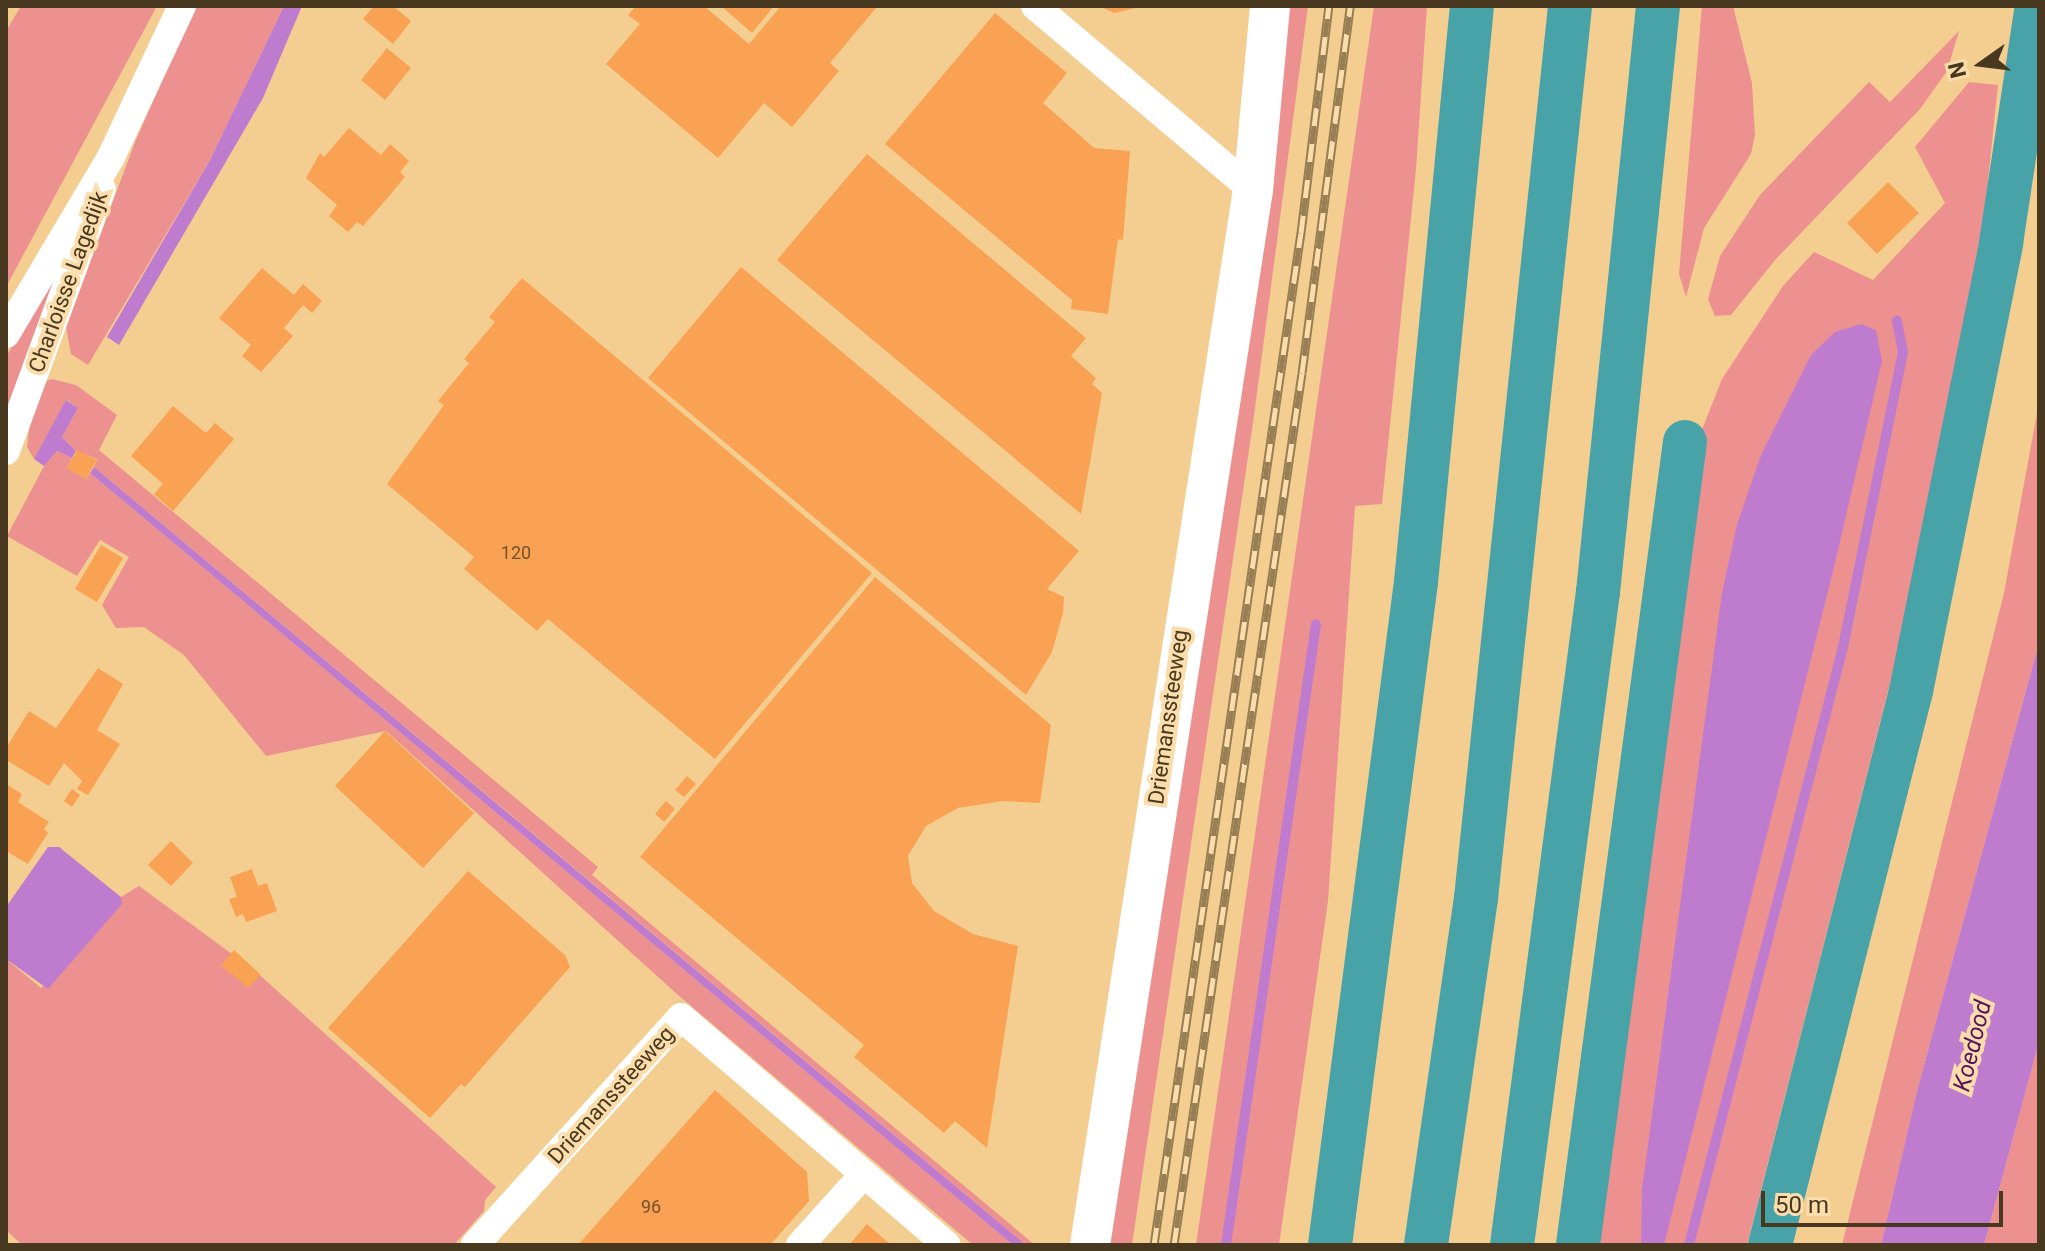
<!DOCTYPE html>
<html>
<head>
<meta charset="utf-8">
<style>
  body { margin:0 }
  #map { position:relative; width:2045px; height:1251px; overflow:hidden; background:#f4ce90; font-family:Roboto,sans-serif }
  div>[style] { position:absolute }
  .green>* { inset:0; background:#ed9190 }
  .water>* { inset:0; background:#bf7bce }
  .stream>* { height:10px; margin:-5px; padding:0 5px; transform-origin:5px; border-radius:5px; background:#bf7bce }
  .building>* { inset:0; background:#f9a254 }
  .street>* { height:28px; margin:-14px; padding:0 14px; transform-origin:14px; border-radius:14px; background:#fff }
  .secondary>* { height:40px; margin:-20px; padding:0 20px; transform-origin:20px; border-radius:20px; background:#fff }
  .highway>* { height:44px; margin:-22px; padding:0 22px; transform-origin:22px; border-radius:22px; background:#47a3a8 }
  .rail>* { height:9px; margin-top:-4.5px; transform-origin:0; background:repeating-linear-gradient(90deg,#fbddab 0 18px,#977e54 0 36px); box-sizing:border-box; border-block:2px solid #977e54 }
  span { translate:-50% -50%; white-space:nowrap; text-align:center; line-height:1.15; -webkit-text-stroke:8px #fbddab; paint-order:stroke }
  .number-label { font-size:18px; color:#74522c }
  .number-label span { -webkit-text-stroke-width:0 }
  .street-label { font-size:22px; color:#47381f }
  .water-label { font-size:24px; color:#531360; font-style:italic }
  .frame { position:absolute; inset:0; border:8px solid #47381f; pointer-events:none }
  .north { position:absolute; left:1941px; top:24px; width:80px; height:80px; -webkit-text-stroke:6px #fbddab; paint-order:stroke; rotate:256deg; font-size:22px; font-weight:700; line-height:32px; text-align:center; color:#47381f }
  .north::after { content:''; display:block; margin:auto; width:28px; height:36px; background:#47381f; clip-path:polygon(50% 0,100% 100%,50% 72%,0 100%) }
  .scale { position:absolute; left:1761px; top:1191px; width:242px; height:36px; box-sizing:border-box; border:4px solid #47381f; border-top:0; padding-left:10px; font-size:24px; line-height:28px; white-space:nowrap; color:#47381f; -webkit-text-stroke:6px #fbddab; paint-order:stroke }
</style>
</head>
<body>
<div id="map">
  <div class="green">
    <i style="clip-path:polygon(21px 6px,157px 6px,6px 287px,6px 31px)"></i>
    <i style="clip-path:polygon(195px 6px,284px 6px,210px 160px,88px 365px,71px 354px,66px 327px,135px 142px)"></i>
    <i style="clip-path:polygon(1287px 6px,1308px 6px,1253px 423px,1132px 1245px,1108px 1245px)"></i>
    <i style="clip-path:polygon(1374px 6px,1427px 6px,1416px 169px,1382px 504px,1355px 506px,1328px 901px,1279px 1245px,1196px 1245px)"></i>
    <i style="clip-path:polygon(1702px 6px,1733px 6px,1752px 83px,1755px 135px,1751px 154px,1704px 228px,1686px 297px,1679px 274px)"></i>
    <i style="clip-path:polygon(1959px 31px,1947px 71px,1920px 109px,1776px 259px,1731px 315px,1715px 316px,1708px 299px,1720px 256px,1760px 195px,1869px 82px,1890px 102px)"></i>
    <i style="clip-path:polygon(1969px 82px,1998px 85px,1981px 249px,1898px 652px,1747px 1245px,1598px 1245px,1697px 442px,1722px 379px,1783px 286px,1814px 252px,1873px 280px,1945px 203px,1915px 147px)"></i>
    <i style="clip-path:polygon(80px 230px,6px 415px,6px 357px)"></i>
    <i style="clip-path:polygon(52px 379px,76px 385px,117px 415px,99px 450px,598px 867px,592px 875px,1035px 1245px,1026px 1245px,94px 467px,97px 459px,76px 451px,62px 437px,78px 408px,67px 400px,34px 459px,27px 447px,31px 412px,43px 382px)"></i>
    <i style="clip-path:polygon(2039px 402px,2039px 643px,1917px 1091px,1881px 1245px,1842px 1245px,2004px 593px)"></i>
    <i style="clip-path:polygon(57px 451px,72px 458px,67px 468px,86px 479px,90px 473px,1013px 1245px,973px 1245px,678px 995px,386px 731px,266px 756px,184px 655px,144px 627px,116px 628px,102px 605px,129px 557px,100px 540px,77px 576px,7px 536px,44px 466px)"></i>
    <i style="clip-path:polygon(139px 886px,254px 970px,496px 1187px,485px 1200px,484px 1211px,454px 1245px,22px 1245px,6px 1230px,6px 959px,41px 988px,121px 904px,121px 897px)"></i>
    <i style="clip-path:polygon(2039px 1042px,2039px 1245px,1984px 1245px)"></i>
  </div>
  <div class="water">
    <i style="clip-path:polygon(284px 6px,302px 6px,263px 98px,119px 345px,107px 337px,210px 160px)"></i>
    <i style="clip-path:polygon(1861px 324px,1876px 330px,1882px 361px,1834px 567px,1664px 1245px,1641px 1245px,1642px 1189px,1722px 593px,1737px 525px,1761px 455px,1811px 355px,1835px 332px)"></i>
    <i style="clip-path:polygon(66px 400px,78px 408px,62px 437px,76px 451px,72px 458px,57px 451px,44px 466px,34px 459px)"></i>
    <i style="clip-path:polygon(94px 467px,587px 879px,1026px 1245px,1013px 1245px,90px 473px)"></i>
    <i style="clip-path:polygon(2039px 643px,2039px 1042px,1984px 1245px,1881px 1245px,1917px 1091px)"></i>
    <i style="clip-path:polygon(48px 847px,59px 847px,121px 897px,122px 904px,48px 989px,6px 959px,6px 907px)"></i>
  </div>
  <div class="stream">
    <i style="left:1226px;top:1245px;width:627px;rotate:-81.75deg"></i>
    <i style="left:1689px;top:1245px;width:618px;rotate:-75.56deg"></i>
    <i style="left:1843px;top:647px;width:301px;rotate:-78.5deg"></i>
    <i style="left:1903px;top:352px;width:32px;rotate:-101deg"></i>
  </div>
  <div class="building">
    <i style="clip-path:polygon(374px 6px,393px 6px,411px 21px,393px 44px,363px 19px)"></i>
    <i style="clip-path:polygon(636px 6px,704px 6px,749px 44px,781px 6px,876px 8px,830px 63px,839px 71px,792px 127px,764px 103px,718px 158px,606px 64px,640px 24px,628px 15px)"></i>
    <i style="clip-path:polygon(721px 6px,774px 6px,752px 33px)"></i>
    <i style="clip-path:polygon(1099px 6px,1144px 6px,1114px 13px)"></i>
    <i style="clip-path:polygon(995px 13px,1067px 73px,1043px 103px,1094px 148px,1130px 151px,1123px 240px,1118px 239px,1108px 314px,1071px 309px,1072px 300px,885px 144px)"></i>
    <i style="clip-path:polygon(387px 48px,411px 68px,385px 100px,361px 80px)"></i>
    <i style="clip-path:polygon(349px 128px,381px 155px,390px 144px,409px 161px,400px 172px,405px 177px,384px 202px,363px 226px,357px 222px,348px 232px,329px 216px,337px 205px,306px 178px,320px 153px,324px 157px)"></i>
    <i style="clip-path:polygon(867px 154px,1086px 338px,1071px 356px,1096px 378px,1092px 384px,1102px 393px,1081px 514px,777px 260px)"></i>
    <i style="clip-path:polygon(1888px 182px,1919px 213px,1877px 254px,1847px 223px)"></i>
    <i style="clip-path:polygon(741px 267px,1079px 551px,1047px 589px,1064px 597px,1063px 613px,1052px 652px,1026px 695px,648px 378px)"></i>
    <i style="clip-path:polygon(262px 268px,294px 295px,303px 284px,322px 301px,312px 313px,303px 305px,284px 328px,293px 336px,261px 372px,242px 356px,251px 345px,219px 318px)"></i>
    <i style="clip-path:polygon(522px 278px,872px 573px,715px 759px,548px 619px,537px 631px,464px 569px,474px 557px,387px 484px,444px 405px,438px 401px,469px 363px,464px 359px,495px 322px,489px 317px)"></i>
    <i style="clip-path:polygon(173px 406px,206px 433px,215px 423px,234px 439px,173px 511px,154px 494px,163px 484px,131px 456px)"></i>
    <i style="clip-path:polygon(77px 450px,97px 460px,86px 479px,67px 468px)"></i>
    <i style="clip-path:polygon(101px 545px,123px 558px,97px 602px,75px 589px)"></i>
    <i style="clip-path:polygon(875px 577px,1051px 725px,1040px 803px,1002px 801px,958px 808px,926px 826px,908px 856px,912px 883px,934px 911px,973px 934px,1018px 946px,987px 1148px,955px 1121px,944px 1133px,854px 1057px,864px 1045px,640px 857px)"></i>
    <i style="clip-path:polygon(98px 668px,123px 684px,97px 730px,120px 744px,88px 795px,77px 789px,82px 781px,64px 763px,49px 786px,6px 760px,6px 748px,29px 711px,56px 728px)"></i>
    <i style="clip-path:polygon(385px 731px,474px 813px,423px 868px,335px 786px)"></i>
    <i style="clip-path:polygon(687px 776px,696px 784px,684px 797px,675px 790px)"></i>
    <i style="clip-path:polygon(6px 784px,22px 794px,18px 802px,49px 822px,44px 829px,48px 833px,28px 864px,6px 851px)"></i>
    <i style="clip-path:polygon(72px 789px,80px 795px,72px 807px,64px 801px)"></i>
    <i style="clip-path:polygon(666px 801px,675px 809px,664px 822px,655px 814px)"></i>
    <i style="clip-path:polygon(171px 841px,193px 863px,171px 886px,148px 865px)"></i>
    <i style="clip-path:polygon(252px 869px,258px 886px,267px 883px,277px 911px,246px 922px,243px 914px,236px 917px,229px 899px,237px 897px,230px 877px)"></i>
    <i style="clip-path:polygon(468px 871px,565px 955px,570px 967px,465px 1087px,461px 1084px,430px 1118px,328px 1028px)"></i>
    <i style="clip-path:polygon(234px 950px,261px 975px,248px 988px,221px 965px)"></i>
    <i style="clip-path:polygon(715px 1090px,807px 1172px,809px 1201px,770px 1245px,578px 1245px)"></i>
    <i style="clip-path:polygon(867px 1224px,891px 1245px,849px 1245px)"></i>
  </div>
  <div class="street">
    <i style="left:1035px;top:6px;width:285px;rotate:40.2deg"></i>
    <i style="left:6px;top:334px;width:206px;rotate:-59.3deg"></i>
    <i style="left:111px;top:157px;width:167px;rotate:-64.8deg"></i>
    <i style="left:6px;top:451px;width:279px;rotate:-69.9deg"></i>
    <i style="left:475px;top:1245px;width:307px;rotate:-47.9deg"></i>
    <i style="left:681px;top:1017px;width:350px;rotate:40.6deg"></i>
    <i style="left:800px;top:1245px;width:94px;rotate:-48deg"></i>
  </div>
  <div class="secondary">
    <i style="left:1090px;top:1245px;width:1068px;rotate:-81.22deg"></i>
    <i style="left:1253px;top:190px;width:185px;rotate:-84.7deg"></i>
  </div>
  <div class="highway">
    <i style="left:1330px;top:1245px;width:669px;rotate:-82.61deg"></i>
    <i style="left:1416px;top:582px;width:579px;rotate:-84.45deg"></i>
    <i style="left:1426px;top:1245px;width:351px;rotate:-81.8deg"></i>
    <i style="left:1476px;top:898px;width:897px;rotate:-83.98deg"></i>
    <i style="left:1512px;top:1245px;width:659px;rotate:-82.5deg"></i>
    <i style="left:1598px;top:592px;width:589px;rotate:-84.15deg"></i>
    <i style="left:1578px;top:1245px;width:810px;rotate:-82.41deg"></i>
    <i style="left:1770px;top:1245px;width:572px;rotate:-75.72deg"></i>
    <i style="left:1911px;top:691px;width:457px;rotate:-78.6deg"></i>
    <i style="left:2001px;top:243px;width:240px;rotate:-81.4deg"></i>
  </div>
  <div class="rail">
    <i style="left:1154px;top:1245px;width:1023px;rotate:-81.74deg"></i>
    <i style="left:1301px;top:233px;width:229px;rotate:-83deg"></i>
    <i style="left:1174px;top:1245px;width:881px;rotate:-81.65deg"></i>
    <i style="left:1302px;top:373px;width:370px;rotate:-82.5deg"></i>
  </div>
  <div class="number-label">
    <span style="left:516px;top:553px">120</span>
    <span style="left:651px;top:1207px">96</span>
  </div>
  <div class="street-label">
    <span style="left:68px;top:282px;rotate:-70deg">Charloisse Lagedijk</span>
    <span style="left:1168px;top:717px;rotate:-82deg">Driemanssteeweg</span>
    <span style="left:611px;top:1095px;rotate:-48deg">Driemanssteeweg</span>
  </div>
  <div class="water-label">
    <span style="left:1973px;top:1046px;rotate:-76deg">Koedood</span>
  </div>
  <div class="frame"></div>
  <div class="north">N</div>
  <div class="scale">50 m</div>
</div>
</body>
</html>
